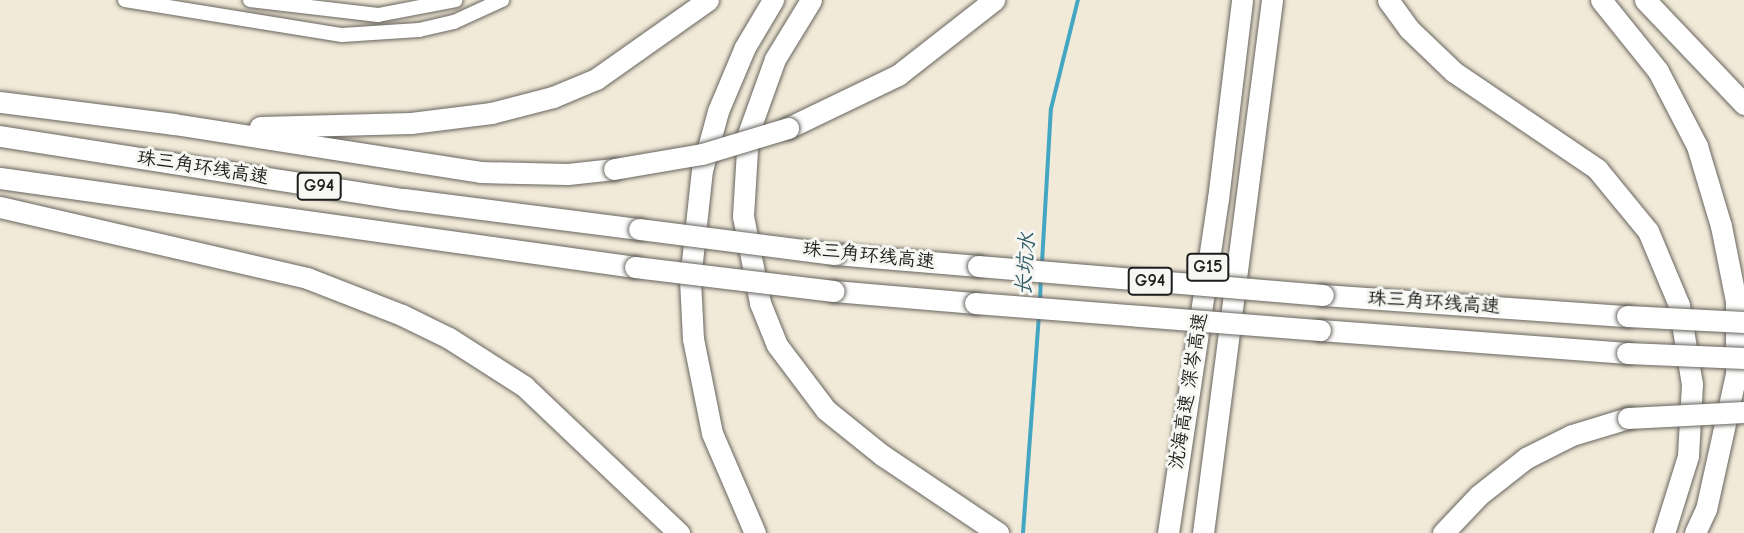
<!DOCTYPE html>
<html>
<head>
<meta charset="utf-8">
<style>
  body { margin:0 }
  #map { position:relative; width:1744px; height:533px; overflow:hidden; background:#f2ead8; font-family:"Comic Neue","LXGW WenKai TC",sans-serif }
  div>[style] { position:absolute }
  .stream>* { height:3.5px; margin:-1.75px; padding:0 1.75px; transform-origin:1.75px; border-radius:1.75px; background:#43a7c3 }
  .roads { filter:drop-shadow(0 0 2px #67645e) drop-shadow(0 0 2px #67645e) }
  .tertiary>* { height:14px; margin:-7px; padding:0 7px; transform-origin:7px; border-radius:7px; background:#fff }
  .motorway>* { height:21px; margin:-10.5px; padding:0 10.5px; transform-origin:10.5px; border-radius:10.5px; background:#fff }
  .bridges { filter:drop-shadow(0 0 2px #67645e) drop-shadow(0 0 2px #67645e) }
  .motorway-bridge>* { height:21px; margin:-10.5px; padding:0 10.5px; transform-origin:10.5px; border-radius:10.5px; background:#fff }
  span { translate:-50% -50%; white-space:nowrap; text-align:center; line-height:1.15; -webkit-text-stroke:6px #f6f6f2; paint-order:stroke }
  .shield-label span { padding:2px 5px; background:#f6f6f2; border:2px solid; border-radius:5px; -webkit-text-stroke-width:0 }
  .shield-label { font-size:18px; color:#1c1c1c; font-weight:700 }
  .street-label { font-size:19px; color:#1c1c1c }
  .water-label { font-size:21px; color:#2e5b67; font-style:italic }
</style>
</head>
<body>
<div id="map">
  <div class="stream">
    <i style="left:1042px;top:263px;width:154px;rotate:-86.7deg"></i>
    <i style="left:1051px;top:109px;width:112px;rotate:-76.1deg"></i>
    <i style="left:1040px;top:302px;width:24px;rotate:-88deg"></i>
    <i style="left:1023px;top:533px;width:218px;rotate:-85.8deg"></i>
  </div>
  <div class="roads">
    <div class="tertiary">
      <i style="left:125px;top:0;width:220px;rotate:9.2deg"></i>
      <i style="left:342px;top:35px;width:77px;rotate:-3.7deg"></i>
      <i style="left:419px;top:30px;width:36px;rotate:-13deg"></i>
      <i style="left:454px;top:22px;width:53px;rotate:-24.6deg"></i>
      <i style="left:250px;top:0;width:129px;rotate:6.7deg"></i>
      <i style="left:378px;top:15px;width:79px;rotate:-10.9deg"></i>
    </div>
    <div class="motorway">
      <i style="left:811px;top:0;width:69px;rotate:121.4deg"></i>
      <i style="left:775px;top:59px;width:80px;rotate:109.8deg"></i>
      <i style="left:748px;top:134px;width:82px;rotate:93.5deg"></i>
      <i style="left:743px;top:216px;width:89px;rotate:78.9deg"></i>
      <i style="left:760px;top:303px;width:45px;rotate:68deg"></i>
      <i style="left:777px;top:345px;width:81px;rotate:53deg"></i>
      <i style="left:826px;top:410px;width:72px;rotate:38.8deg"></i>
      <i style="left:882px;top:455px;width:140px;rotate:33.9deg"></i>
      <i style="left:1388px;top:0;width:36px;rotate:54deg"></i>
      <i style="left:1409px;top:29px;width:62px;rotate:43.7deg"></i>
      <i style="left:1454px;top:72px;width:173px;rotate:34.1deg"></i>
      <i style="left:1597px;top:169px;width:80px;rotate:50.6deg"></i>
      <i style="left:1648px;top:231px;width:80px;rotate:67.3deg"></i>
      <i style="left:1679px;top:305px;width:80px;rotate:80.7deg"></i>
      <i style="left:1692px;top:384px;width:72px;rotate:93.2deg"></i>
      <i style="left:1688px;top:456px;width:81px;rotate:107.3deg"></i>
      <i style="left:1601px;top:0;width:91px;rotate:51.2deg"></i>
      <i style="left:1658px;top:71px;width:85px;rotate:62.5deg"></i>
      <i style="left:1697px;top:146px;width:84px;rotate:73.3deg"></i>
      <i style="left:1721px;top:226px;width:76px;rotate:78.7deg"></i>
      <i style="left:1736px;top:301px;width:73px;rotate:90deg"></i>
      <i style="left:1736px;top:374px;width:138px;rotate:102.5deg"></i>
      <i style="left:1706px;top:509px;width:26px;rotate:115deg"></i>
      <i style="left:1645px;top:0;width:144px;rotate:46.4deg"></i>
      <i style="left:0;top:102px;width:175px;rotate:7.2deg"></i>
      <i style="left:174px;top:124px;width:310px;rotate:8.9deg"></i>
      <i style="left:480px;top:172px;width:88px;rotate:1.3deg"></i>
      <i style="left:568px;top:174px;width:46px;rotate:-6.2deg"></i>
      <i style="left:260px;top:127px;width:151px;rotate:-1.5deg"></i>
      <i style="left:411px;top:123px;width:81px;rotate:-7.1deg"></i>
      <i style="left:491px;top:113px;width:64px;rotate:-14.5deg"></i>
      <i style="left:553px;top:97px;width:47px;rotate:-22.7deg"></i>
      <i style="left:596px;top:79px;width:137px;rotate:-35.2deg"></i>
      <i style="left:788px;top:128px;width:122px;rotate:-25.7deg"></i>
      <i style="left:898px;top:75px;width:122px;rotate:-38deg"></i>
      <i style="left:0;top:136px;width:409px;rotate:8.9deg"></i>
      <i style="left:404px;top:199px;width:237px;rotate:7.3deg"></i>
      <i style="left:0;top:178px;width:641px;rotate:7.98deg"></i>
      <i style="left:0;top:207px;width:315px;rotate:13deg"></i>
      <i style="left:307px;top:278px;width:102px;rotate:21.3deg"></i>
      <i style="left:402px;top:315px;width:52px;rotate:26.1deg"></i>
      <i style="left:449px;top:338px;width:89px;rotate:32.6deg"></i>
      <i style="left:524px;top:386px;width:214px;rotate:43.5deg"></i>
      <i style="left:835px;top:254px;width:144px;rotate:4.8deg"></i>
      <i style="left:834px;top:291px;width:142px;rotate:4.9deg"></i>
      <i style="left:1323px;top:295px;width:305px;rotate:4deg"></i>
      <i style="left:1320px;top:330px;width:308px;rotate:4.3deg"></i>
      <i style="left:755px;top:533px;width:109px;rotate:-113.3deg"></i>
      <i style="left:712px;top:433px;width:96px;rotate:-101.4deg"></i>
      <i style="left:693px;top:339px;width:59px;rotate:-92.9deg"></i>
      <i style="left:690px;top:280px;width:111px;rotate:-83.8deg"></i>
      <i style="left:702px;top:170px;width:61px;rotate:-74.8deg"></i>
      <i style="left:718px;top:111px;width:69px;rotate:-67.1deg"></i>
      <i style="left:745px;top:47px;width:55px;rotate:-59.2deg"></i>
      <i style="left:1168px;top:533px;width:338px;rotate:-81.5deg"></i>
      <i style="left:1218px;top:199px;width:200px;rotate:-83.1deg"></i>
      <i style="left:1203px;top:533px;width:537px;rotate:-82.62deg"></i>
      <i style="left:1443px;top:533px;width:52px;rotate:-46.5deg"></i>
      <i style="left:1479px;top:495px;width:60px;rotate:-38.2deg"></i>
      <i style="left:1526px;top:458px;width:51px;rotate:-26.6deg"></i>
      <i style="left:1572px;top:435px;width:59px;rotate:-16.9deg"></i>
    </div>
  </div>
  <div class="bridges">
    <div class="motorway-bridge">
      <i style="left:614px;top:169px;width:89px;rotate:-9.7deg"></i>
      <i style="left:702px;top:154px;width:90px;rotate:-16.8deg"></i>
      <i style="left:639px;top:229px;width:198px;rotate:7.3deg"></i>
      <i style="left:978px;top:266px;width:346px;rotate:4.8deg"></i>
      <i style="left:635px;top:267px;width:200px;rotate:6.9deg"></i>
      <i style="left:975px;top:303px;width:346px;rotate:4.5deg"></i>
      <i style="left:1627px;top:316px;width:117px;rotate:2.9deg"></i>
      <i style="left:1627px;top:353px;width:117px;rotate:2.4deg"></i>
      <i style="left:1628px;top:418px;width:116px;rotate:-3deg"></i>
    </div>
  </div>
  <div class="shield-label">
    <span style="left:319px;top:186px">G94</span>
    <span style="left:1208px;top:267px">G15</span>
    <span style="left:1150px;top:281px">G94</span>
  </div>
  <div class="street-label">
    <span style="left:203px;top:168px;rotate:9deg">珠三角环线高速</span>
    <span style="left:869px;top:256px;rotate:6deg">珠三角环线高速</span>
    <span style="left:1434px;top:303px;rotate:4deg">珠三角环线高速</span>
    <span style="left:1189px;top:391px;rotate:-81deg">沈海高速 深岑高速</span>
  </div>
  <div class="water-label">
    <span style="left:1025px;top:264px;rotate:-86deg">长坑水</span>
  </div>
</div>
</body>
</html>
